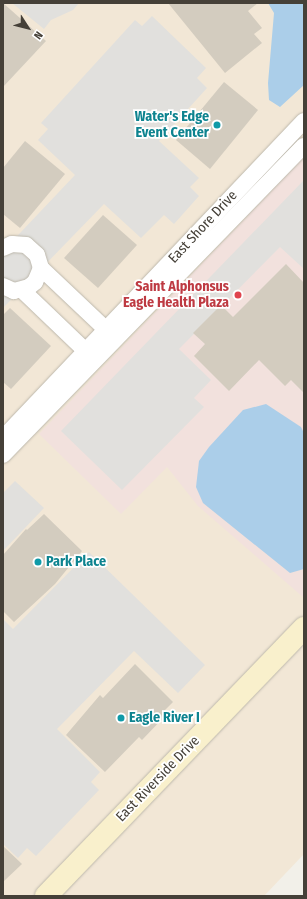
<!DOCTYPE html>
<html>
<head>
<meta charset="utf-8">
<style>
  body { margin:0 }
  #map { position:relative; width:307px; height:899px; overflow:hidden; background:#f2f0e9; font-family:"Fira Sans Condensed",sans-serif }
  div>[style] { position:absolute }
  .commercial>* { inset:0; background:#f2e7d6 }
  .medical>* { inset:0; background:#f2e1dd }
  .parking>* { inset:0; background:#e1e0dd }
  .water>* { inset:0; background:#abcee9 }
  .building>* { inset:0; background:#d3ccbf }
  .roads { filter:drop-shadow(0 0 1px #bdb8ac) drop-shadow(0 0 1px #bdb8ac) }
  .street>* { height:16px; margin:-8px; padding:0 8px; transform-origin:8px; border-radius:8px; background:#fff }
  .secondary>* { height:22px; margin:-11px; padding:0 11px; transform-origin:11px; border-radius:11px; background:#f9f0cc }
  .dots>* { width:11px; height:11px; translate:-50% -50%; box-sizing:border-box; border:2px solid #fff; border-radius:50% }
  span { translate:-50% -50%; white-space:nowrap; text-align:center; line-height:1.15; -webkit-text-stroke:3.5px #fff; paint-order:stroke }
  .culture-label { font-size:14px; color:#0d838f; font-weight:700 }
  .right { translate:-100% -50%; text-align:right }
  .left { translate:0 -50%; text-align:left }
  .street-label { font-size:14px; color:#454038 }
  .health-label { font-size:14px; color:#be3a42; font-weight:700 }
  .frame { position:absolute; inset:0; border:4px solid #454038; pointer-events:none }
  .north { position:absolute; left:8px; top:8px; width:40px; height:40px; -webkit-text-stroke:3px #fff; paint-order:stroke; rotate:126deg; font-size:11px; font-weight:700; line-height:16px; text-align:center; color:#454038 }
  .north::after { content:''; display:block; margin:auto; width:14px; height:18px; background:#454038; clip-path:polygon(50% 0,100% 100%,50% 72%,0 100%) }
</style>
</head>
<body>
<div id="map">
  <div class="commercial">
    <i style="clip-path:polygon(3px 3px,304px 3px,304px 854px,264px 896px,3px 896px)"></i>
  </div>
  <div class="medical">
    <i style="clip-path:polygon(304px 157px,304px 598px,198px 506px,167px 467px,121px 514px,39px 434px)"></i>
  </div>
  <div class="parking">
    <i style="clip-path:polygon(12px 3px,79px 3px,73px 10px,51px 20px,44px 29px)"></i>
    <i style="clip-path:polygon(152px 16px,206px 68px,197px 78px,207px 88px,159px 141px,199px 178px,190px 187px,199px 196px,174px 224px,164px 215px,141px 238px,104px 204px,3px 308px,3px 251px,75px 175px,38px 140px,48px 129px,41px 123px,135px 20px,142px 26px)"></i>
    <i style="clip-path:polygon(304px 180px,304px 269px,280px 247px,179px 349px,211px 380px,194px 398px,204px 407px,122px 490px,61px 431px)"></i>
    <i style="clip-path:polygon(15px 481px,44px 508px,3px 551px,3px 493px)"></i>
    <i style="clip-path:polygon(89px 552px,205px 665px,178px 693px,134px 651px,57px 729px,100px 772px,91px 782px,99px 790px,36px 856px,27px 848px,18px 858px,3px 844px,3px 619px,13px 629px)"></i>
  </div>
  <div class="water">
    <i style="clip-path:polygon(268px 3px,304px 3px,304px 85px,280px 107px,269px 100px,268px 83px,274px 13px)"></i>
    <i style="clip-path:polygon(266px 404px,301px 427px,304px 433px,304px 569px,290px 573px,203px 503px,196px 487px,199px 461px,209px 447px,243px 410px)"></i>
  </div>
  <div class="building">
    <i style="clip-path:polygon(3px 3px,46px 41px,3px 87px)"></i>
    <i style="clip-path:polygon(168px 3px,258px 3px,248px 11px,262px 28px,254px 34px,262px 43px,225px 73px)"></i>
    <i style="clip-path:polygon(224px 82px,258px 110px,210px 169px,176px 140px)"></i>
    <i style="clip-path:polygon(25px 141px,65px 174px,20px 228px,3px 214px,3px 168px)"></i>
    <i style="clip-path:polygon(103px 215px,137px 245px,98px 288px,64px 258px)"></i>
    <i style="clip-path:polygon(286px 264px,304px 283px,304px 393px,291px 380px,285px 386px,259px 360px,229px 391px,194px 356px,205px 344px,193px 333px,221px 305px,233px 317px)"></i>
    <i style="clip-path:polygon(10px 308px,51px 346px,11px 389px,3px 382px,3px 315px)"></i>
    <i style="clip-path:polygon(44px 514px,82px 551px,55px 584px,14px 622px,3px 611px,3px 555px,26px 529px,27px 530px)"></i>
    <i style="clip-path:polygon(135px 664px,173px 702px,163px 712px,166px 715px,142px 740px,139px 737px,105px 772px,66px 735px,100px 695px,103px 698px)"></i>
    <i style="clip-path:polygon(3px 846px,22px 864px,3px 882px)"></i>
  </div>
  <div class="roads">
    <div class="street">
      <i style="left:3px;top:248px;width:10px;rotate:-24deg"></i>
      <i style="left:12px;top:244px;width:14px;rotate:4deg"></i>
      <i style="left:26px;top:245px;width:15px;rotate:42deg"></i>
      <i style="left:37px;top:255px;width:14px;rotate:73deg"></i>
      <i style="left:41px;top:268px;width:15px;rotate:113deg"></i>
      <i style="left:35px;top:282px;width:8px;rotate:140deg"></i>
      <i style="left:29px;top:287px;width:16px;rotate:165deg"></i>
      <i style="left:14px;top:291px;width:12px;rotate:-156deg"></i>
      <i style="left:41px;top:268px;width:100px;rotate:43.4deg"></i>
      <i style="left:22px;top:290px;width:98px;rotate:43.8deg"></i>
      <i style="left:3px;top:438px;width:437px;rotate:-46.5deg"></i>
      <i style="left:3px;top:455px;width:431px;rotate:-45.8deg"></i>
    </div>
    <div class="secondary">
      <i style="left:46px;top:896px;width:372px;rotate:-46.1deg"></i>
    </div>
  </div>
  <div class="dots">
    <i style="left:217px;top:125px;background:#0f9aa8"></i>
    <i style="left:238px;top:295px;background:#e0444e"></i>
    <i style="left:38px;top:562px;background:#0f9aa8"></i>
    <i style="left:121px;top:718px;background:#0f9aa8"></i>
  </div>
  <div class="culture-label">
    <span class="right" style="left:209px;top:125px">Water's Edge<br>Event Center</span>
    <span class="left" style="left:46px;top:562px">Park Place</span>
    <span class="left" style="left:129px;top:718px">Eagle River I</span>
  </div>
  <div class="street-label">
    <span style="left:203px;top:227px;rotate:-47deg">East Shore Drive</span>
    <span style="left:158px;top:779px;rotate:-46deg">East Riverside Drive</span>
  </div>
  <div class="health-label">
    <span class="right" style="left:229px;top:295px">Saint Alphonsus<br>Eagle Health Plaza</span>
  </div>
  <div class="frame"></div>
  <div class="north">N</div>
</div>
</body>
</html>
